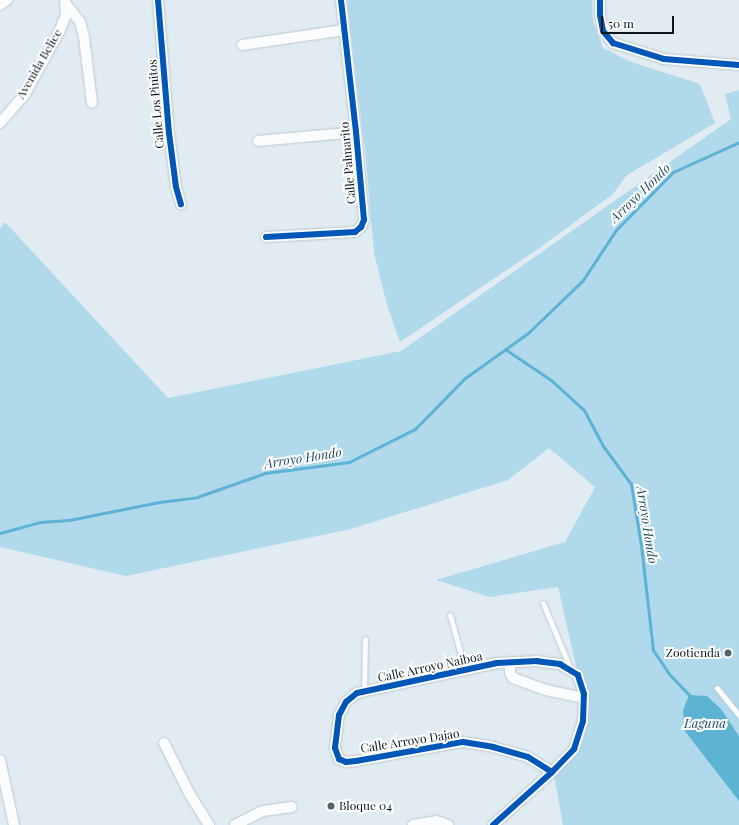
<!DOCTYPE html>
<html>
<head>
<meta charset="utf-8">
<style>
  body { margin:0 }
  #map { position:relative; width:739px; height:825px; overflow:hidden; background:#e1ecf2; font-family:"Playfair Display",serif }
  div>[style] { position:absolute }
  .green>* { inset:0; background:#b0d9ec }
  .water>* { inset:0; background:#5cb3d3 }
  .stream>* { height:3px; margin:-1.5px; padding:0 1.5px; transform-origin:1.5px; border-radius:1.5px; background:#5cb3d3 }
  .roads { filter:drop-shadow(0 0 1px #bdc9cf) drop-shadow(0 0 1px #bdc9cf) }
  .service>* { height:5px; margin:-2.5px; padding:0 2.5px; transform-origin:2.5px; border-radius:2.5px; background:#fafcfd }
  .minor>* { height:10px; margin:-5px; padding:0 5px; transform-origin:5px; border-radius:5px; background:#fafcfd }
  .cycleway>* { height:6px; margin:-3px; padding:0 3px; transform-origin:3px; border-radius:3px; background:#0057b8 }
  .dots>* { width:11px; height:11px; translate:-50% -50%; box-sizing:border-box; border:2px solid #fff; border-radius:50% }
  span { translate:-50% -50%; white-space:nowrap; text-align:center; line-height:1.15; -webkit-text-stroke:4px #fff; paint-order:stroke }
  .street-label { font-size:12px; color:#09171d }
  .poi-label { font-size:12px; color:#09171d }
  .right { translate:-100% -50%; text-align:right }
  .left { translate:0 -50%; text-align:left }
  .water-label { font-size:13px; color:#224f62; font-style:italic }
  .scale { position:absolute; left:601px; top:16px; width:73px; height:18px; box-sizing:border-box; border:2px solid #09171d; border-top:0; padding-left:5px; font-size:12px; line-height:14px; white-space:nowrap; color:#09171d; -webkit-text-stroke:3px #fff; paint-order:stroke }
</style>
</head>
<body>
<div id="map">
  <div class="green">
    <i style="clip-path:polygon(347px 0,592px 0,593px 21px,603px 48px,631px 62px,700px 84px,715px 123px,627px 175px,613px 194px,538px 249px,400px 342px,387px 305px,374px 253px,366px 160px)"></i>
    <i style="clip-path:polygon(739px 90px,739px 825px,563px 825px,554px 775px,587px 714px,558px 587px,490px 597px,436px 580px,565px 542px,595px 487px,549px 448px,508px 480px,351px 529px,126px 576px,0 547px,0 228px,5px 222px,168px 398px,401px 351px,731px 119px,725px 94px)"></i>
  </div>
  <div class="water">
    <i style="clip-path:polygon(689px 695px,707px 696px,721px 709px,739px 736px,739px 801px,684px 730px,683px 710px)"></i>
  </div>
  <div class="stream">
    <i style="left:505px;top:349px;width:55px;rotate:34deg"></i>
    <i style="left:551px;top:380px;width:45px;rotate:42.3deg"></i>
    <i style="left:584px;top:410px;width:41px;rotate:62.2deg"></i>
    <i style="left:603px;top:446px;width:47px;rotate:53.6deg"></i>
    <i style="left:631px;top:484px;width:62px;rotate:80.7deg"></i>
    <i style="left:641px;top:545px;width:106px;rotate:83.5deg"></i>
    <i style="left:653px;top:650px;width:30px;rotate:56deg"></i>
    <i style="left:670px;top:675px;width:28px;rotate:46deg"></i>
    <i style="left:0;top:533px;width:41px;rotate:-15.4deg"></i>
    <i style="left:40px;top:522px;width:29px;rotate:-4deg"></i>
    <i style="left:69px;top:520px;width:92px;rotate:-11.3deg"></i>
    <i style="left:159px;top:502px;width:38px;rotate:-7deg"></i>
    <i style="left:197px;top:497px;width:72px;rotate:-19.4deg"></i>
    <i style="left:265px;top:473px;width:85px;rotate:-7.5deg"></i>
    <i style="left:349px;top:462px;width:74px;rotate:-26.6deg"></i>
    <i style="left:415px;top:429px;width:71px;rotate:-45.6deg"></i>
    <i style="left:465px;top:378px;width:77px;rotate:-35.5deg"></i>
    <i style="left:528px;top:333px;width:76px;rotate:-43.9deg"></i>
    <i style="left:583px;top:280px;width:60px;rotate:-56.6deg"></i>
    <i style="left:616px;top:230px;width:81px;rotate:-45.5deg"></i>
    <i style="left:673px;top:172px;width:72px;rotate:-24.4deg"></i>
  </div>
  <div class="roads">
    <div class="service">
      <i style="left:543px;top:603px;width:70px;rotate:67.4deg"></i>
      <i style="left:450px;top:615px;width:57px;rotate:74.7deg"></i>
      <i style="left:717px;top:688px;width:35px;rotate:51deg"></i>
      <i style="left:364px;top:692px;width:53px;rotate:-88.9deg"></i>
    </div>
    <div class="minor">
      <i style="left:158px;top:0;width:133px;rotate:85.3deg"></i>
      <i style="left:169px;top:133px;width:54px;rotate:82.6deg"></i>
      <i style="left:176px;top:187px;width:18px;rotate:74deg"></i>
      <i style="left:600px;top:0;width:15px;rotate:90deg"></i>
      <i style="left:600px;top:15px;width:16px;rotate:79deg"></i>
      <i style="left:603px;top:31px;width:16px;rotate:50deg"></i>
      <i style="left:613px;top:43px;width:53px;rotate:17.4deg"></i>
      <i style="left:664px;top:59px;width:75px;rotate:4.6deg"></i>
      <i style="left:66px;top:4px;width:23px;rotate:52deg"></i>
      <i style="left:80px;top:22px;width:16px;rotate:75deg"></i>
      <i style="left:84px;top:37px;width:66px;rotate:83.1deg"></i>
      <i style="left:0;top:5px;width:9px;rotate:-36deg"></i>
      <i style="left:242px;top:45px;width:103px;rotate:-8.4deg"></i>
      <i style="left:0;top:123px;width:38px;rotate:-49deg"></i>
      <i style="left:25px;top:94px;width:71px;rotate:-61.3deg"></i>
      <i style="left:59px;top:32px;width:18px;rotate:-68deg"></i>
      <i style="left:66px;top:15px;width:15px;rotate:-94deg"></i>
      <i style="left:258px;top:141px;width:98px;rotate:-5.2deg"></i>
      <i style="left:266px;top:237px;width:89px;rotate:-3.2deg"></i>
      <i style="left:355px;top:232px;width:8px;rotate:-40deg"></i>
      <i style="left:361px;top:227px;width:8px;rotate:-67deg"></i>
      <i style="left:364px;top:220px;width:88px;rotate:-95.2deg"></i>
      <i style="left:356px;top:132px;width:133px;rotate:-96.5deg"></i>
      <i style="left:510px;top:663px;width:10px;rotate:90deg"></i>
      <i style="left:510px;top:673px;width:6px;rotate:59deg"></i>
      <i style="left:513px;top:678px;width:35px;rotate:20deg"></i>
      <i style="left:546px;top:690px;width:39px;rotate:12deg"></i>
      <i style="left:164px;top:743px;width:56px;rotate:63.4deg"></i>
      <i style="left:189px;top:793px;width:38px;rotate:58deg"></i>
      <i style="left:0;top:760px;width:66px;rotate:77.8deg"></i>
      <i style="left:235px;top:825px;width:31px;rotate:-27deg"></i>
      <i style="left:263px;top:811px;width:29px;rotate:-8deg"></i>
      <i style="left:413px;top:825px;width:24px;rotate:-9deg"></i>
      <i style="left:437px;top:821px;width:12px;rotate:20deg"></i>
      <i style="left:493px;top:825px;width:79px;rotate:-41.9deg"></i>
      <i style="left:552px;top:772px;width:32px;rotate:-46deg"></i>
      <i style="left:574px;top:749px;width:29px;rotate:-72deg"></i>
      <i style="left:583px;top:721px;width:27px;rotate:-88deg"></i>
      <i style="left:584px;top:694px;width:20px;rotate:-108deg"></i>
      <i style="left:578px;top:675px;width:21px;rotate:-149deg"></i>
      <i style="left:560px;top:664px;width:23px;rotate:-173deg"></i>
      <i style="left:537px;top:661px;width:40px;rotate:177.1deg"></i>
      <i style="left:497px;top:663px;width:143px;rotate:167.9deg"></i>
      <i style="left:357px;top:693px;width:14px;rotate:141deg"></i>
      <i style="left:346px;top:702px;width:15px;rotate:118deg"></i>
      <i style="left:339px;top:715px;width:33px;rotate:97deg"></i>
      <i style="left:335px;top:748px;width:12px;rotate:70deg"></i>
      <i style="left:339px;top:759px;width:8px;rotate:23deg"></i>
      <i style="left:346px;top:762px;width:10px;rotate:-6deg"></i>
      <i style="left:356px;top:761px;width:109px;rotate:-10.1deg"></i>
      <i style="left:463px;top:742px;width:30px;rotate:9deg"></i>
      <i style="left:493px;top:747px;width:36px;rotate:16deg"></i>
      <i style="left:528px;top:757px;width:28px;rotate:32deg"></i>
    </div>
  </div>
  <div class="cycleway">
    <i style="left:158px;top:0;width:133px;rotate:85.3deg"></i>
    <i style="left:169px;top:133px;width:54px;rotate:82.6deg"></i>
    <i style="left:176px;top:187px;width:18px;rotate:74deg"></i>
    <i style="left:600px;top:0;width:15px;rotate:90deg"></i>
    <i style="left:600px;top:15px;width:16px;rotate:79deg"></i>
    <i style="left:603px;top:31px;width:16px;rotate:50deg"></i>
    <i style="left:613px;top:43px;width:53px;rotate:17.4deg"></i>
    <i style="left:664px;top:59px;width:75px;rotate:4.6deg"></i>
    <i style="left:266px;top:237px;width:89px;rotate:-3.2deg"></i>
    <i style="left:355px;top:232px;width:8px;rotate:-40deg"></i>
    <i style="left:361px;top:227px;width:8px;rotate:-67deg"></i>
    <i style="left:364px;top:220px;width:88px;rotate:-95.2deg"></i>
    <i style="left:356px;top:132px;width:133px;rotate:-96.5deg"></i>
    <i style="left:493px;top:825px;width:79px;rotate:-41.9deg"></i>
    <i style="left:552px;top:772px;width:32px;rotate:-46deg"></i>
    <i style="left:574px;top:749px;width:29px;rotate:-72deg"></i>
    <i style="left:583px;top:721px;width:27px;rotate:-88deg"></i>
    <i style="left:584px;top:694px;width:20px;rotate:-108deg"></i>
    <i style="left:578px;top:675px;width:21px;rotate:-149deg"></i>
    <i style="left:560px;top:664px;width:23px;rotate:-173deg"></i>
    <i style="left:537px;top:661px;width:40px;rotate:177.1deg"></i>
    <i style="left:497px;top:663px;width:143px;rotate:167.9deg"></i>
    <i style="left:357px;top:693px;width:14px;rotate:141deg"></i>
    <i style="left:346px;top:702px;width:15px;rotate:118deg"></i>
    <i style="left:339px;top:715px;width:33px;rotate:97deg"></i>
    <i style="left:335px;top:748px;width:12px;rotate:70deg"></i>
    <i style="left:339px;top:759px;width:8px;rotate:23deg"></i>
    <i style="left:346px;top:762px;width:10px;rotate:-6deg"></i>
    <i style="left:356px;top:761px;width:109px;rotate:-10.1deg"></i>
    <i style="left:463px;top:742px;width:30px;rotate:9deg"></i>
    <i style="left:493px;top:747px;width:36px;rotate:16deg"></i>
    <i style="left:528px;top:757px;width:28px;rotate:32deg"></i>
  </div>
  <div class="dots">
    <i style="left:728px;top:653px;background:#556268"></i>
    <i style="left:331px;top:806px;background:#556268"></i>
  </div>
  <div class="street-label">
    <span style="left:39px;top:64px;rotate:-60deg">Avenida Belice</span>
    <span style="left:156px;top:104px;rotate:-95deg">Calle Los Pinitos</span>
    <span style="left:348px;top:163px;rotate:-95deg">Calle Palmarito</span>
    <span style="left:430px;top:667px;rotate:-12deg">Calle Arroyo Naiboa</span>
    <span style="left:410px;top:741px;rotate:-9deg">Calle Arroyo Dajao</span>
  </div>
  <div class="poi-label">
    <span class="right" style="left:720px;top:653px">Zootienda</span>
    <span class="left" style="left:339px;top:806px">Bloque 04</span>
  </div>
  <div class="water-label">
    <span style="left:640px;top:193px;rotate:-44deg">Arroyo Hondo</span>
    <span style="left:303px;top:458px;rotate:-9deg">Arroyo Hondo</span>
    <span style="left:647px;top:525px;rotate:81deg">Arroyo Hondo</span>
    <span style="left:705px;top:723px">Laguna</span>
  </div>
  <div class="scale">50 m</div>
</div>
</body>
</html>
